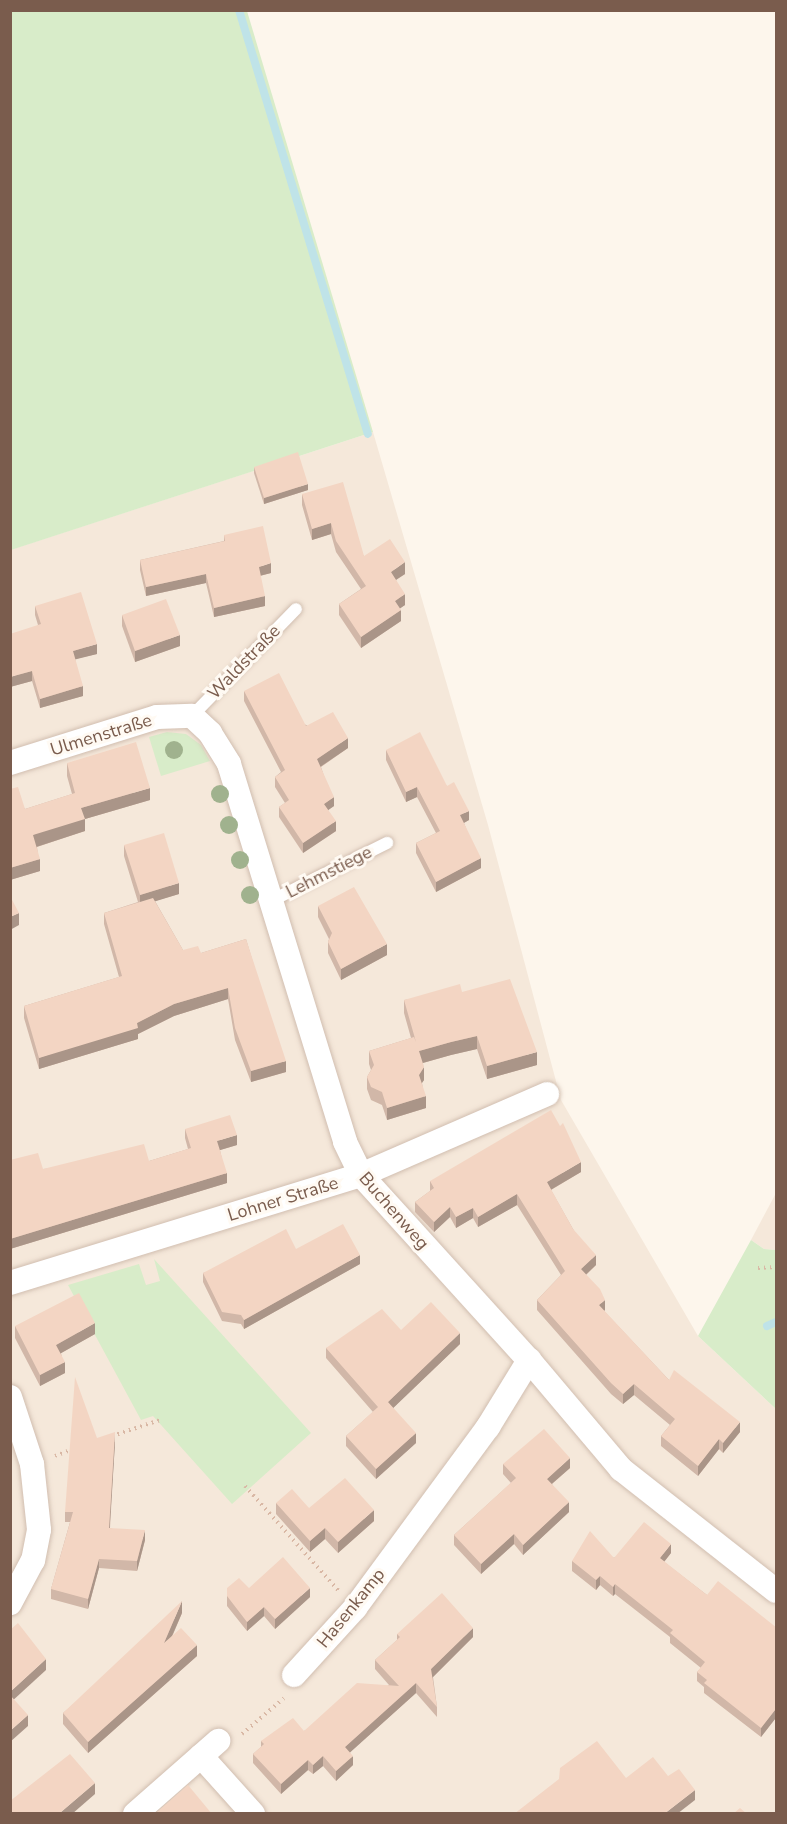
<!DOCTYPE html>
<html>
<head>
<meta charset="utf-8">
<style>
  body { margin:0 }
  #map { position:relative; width:787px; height:1824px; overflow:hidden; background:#fdf6ec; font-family:"Nunito Sans",sans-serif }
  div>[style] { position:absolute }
  .residential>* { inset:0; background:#f5e8da }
  .green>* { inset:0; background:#d8ecc9 }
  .stream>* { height:8px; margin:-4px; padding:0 4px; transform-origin:4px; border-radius:4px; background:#bfe3e8 }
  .path>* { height:4px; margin-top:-2px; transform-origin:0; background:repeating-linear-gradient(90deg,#d9b8a5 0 1.5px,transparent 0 6px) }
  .roads { filter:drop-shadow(0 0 2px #d1beb0) drop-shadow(0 0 2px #d1beb0) }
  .service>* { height:12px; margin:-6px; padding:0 6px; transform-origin:6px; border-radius:6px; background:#fff }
  .minor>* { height:24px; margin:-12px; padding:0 12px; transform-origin:12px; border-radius:12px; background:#fff }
  .trees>* { width:18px; height:18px; margin:-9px; border-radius:50%; background:#a0b28e }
  .wall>* { inset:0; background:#d1b7a8 }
  .shaded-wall>* { inset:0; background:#aa9588 }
  .building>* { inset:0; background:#f3d5c3 }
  span { translate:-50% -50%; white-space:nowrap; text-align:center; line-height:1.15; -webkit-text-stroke:6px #fffaf3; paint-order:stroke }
  .street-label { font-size:18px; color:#7a5c4d }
  .frame { position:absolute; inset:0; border:12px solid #7a5c4d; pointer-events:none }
</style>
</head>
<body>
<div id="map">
  <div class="residential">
    <i style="clip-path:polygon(373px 432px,488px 825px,561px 1100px,698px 1336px,776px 1409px,776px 1813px,11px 1813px,10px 550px)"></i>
    <i style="clip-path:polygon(776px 1193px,776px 1250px,764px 1249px,751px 1240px)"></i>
  </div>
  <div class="green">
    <i style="clip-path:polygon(10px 11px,247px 11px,373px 432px,11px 550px)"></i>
    <i style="clip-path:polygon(167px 732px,186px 734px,201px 745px,210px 761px,161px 776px,149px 737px)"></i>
    <i style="clip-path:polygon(751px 1240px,764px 1249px,776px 1250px,776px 1409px,698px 1336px)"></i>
    <i style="clip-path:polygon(154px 1259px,311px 1433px,232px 1504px,153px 1416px,141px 1420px,68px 1285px,139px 1264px,146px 1285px,160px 1281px)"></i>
  </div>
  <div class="stream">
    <i style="left:239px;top:10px;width:443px;rotate:73.1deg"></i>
    <i style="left:767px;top:1326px;width:10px;rotate:-24deg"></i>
  </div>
  <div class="path">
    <i style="left:758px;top:1268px;width:18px;rotate:-3deg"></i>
    <i style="left:112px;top:1436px;width:51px;rotate:-18.4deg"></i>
    <i style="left:55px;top:1456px;width:19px;rotate:-21deg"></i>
    <i style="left:245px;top:1486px;width:140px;rotate:48.2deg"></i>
    <i style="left:242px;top:1734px;width:55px;rotate:-40.6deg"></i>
  </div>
  <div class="roads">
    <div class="service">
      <i style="left:192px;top:716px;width:149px;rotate:-45.8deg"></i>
      <i style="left:271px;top:901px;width:130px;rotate:-26.6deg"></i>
    </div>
    <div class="minor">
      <i style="left:10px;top:763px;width:154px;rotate:-17.4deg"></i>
      <i style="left:157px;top:717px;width:35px;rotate:-2deg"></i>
      <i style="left:192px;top:716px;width:25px;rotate:43deg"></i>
      <i style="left:210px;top:733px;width:36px;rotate:58deg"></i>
      <i style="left:229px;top:764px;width:395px;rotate:72.9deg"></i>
      <i style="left:345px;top:1142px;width:37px;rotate:64deg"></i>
      <i style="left:361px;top:1175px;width:250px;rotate:47.8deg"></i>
      <i style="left:529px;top:1360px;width:143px;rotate:49.8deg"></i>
      <i style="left:621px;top:1469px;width:197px;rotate:38.2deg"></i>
      <i style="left:10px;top:1283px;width:367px;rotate:-17.1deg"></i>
      <i style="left:361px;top:1175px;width:203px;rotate:-23.5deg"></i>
      <i style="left:10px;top:1397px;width:71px;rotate:71.8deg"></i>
      <i style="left:32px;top:1464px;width:66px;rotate:83.9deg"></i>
      <i style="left:39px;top:1530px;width:31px;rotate:101deg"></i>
      <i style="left:33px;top:1560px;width:49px;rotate:118.1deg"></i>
      <i style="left:294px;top:1675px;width:91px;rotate:-47.7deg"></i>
      <i style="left:355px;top:1608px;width:225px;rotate:-53.7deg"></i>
      <i style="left:488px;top:1427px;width:79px;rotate:-58.5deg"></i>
      <i style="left:201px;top:1756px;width:78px;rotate:48.1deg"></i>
      <i style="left:135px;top:1814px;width:111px;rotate:-41.3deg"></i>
    </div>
  </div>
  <div class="trees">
    <i style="left:174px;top:750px"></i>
    <i style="left:220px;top:794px"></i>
    <i style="left:229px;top:825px"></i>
    <i style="left:240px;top:860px"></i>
    <i style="left:250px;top:895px"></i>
  </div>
  <div class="wall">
    <i style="clip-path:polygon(254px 467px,308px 490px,264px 504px,254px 473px)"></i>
    <i style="clip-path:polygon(302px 494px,364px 556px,405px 574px,396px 580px,405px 605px,400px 608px,401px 621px,361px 648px,339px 615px,339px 604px,361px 589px,336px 552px,331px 534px,312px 540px,302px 505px)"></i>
    <i style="clip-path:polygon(224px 535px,271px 573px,260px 576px,265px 606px,214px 617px,206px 583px,146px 596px,140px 570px,140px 560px,224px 541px)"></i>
    <i style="clip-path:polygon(35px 606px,97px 654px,75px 659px,83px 696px,40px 708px,32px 681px,10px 687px,38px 625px,35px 615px)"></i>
    <i style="clip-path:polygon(122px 615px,180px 646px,135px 662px,122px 626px)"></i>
    <i style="clip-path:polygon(244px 691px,348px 748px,321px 767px,334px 806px,328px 810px,336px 831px,303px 853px,279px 817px,279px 807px,285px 803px,275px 787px,275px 777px,281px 772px,244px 701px)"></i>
    <i style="clip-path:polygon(386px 750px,447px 786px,469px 820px,464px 823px,481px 868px,436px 892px,416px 853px,416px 843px,436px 833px,417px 797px,406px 802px,386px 760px)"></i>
    <i style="clip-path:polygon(67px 763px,150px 800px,85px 819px,85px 831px,37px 847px,40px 871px,10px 880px,10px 789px,25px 809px,72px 794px,67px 776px)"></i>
    <i style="clip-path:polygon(124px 845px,179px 894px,155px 901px,183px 950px,201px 953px,246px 939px,286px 1072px,251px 1082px,235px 1040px,228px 999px,174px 1016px,138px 1034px,138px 1039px,39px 1069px,24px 1018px,24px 1006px,119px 977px,104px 924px,104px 913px,138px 902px,124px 856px)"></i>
    <i style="clip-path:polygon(318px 906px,387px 955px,341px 980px,328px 953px,328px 942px,329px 939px,318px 917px)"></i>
    <i style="clip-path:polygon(462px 992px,537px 1065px,487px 1079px,477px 1049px,451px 1055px,423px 1063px,424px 1080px,422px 1083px,426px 1108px,387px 1120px,382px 1105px,371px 1100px,367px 1089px,367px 1077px,371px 1070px,369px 1064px,369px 1051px,411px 1038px,404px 1013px,404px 1000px)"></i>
    <i style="clip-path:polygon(185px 1129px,237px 1145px,220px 1150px,227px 1183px,10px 1249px,10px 1160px,43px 1169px,149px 1161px,188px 1149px,185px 1138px)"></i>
    <i style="clip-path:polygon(581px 1172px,551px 1190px,573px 1229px,596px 1265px,586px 1275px,605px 1310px,604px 1311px,669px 1380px,740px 1432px,723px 1453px,719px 1449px,698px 1476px,661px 1446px,661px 1436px,670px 1425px,634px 1395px,623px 1404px,611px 1394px,537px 1310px,537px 1300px,561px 1275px,517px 1205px,478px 1227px,473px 1218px,456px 1228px,450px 1217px,434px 1232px,415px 1212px,415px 1202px,430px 1191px,430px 1181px)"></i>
    <i style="clip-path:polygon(296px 1249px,360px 1264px,244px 1329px,241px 1324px,222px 1321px,203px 1282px,203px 1273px)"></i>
    <i style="clip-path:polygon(15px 1326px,95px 1334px,61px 1353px,65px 1373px,40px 1386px,15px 1338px)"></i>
    <i style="clip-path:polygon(401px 1330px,460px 1344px,393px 1408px,416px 1443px,376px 1479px,346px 1446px,346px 1436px,373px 1412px,326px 1358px,326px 1348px)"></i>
    <i style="clip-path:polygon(97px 1438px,115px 1442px,110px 1528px,145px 1540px,137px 1571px,99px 1568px,88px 1609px,51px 1599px,51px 1589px,70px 1522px,65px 1522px,65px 1512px)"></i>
    <i style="clip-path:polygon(503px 1464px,570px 1468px,552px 1484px,569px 1512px,523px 1555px,514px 1544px,481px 1574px,454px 1545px,454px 1535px,511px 1483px,503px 1474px)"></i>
    <i style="clip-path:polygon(276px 1503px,309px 1508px,374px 1521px,338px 1553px,325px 1539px,310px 1552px,276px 1514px)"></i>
    <i style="clip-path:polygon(671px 1553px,664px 1562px,707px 1595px,777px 1628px,777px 1720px,775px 1719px,761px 1737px,704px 1693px,704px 1687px,697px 1681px,697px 1672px,701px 1668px,670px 1643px,670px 1637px,615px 1594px,613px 1596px,600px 1585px,596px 1590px,572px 1571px,572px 1561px)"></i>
    <i style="clip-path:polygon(227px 1588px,249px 1588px,310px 1597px,275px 1629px,264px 1616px,247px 1631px,227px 1606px)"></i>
    <i style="clip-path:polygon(182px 1613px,172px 1637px,197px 1656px,88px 1753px,63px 1724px,63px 1713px)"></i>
    <i style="clip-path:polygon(397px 1634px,473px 1637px,433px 1677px,437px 1707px,437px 1717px,416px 1693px,350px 1752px,353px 1765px,336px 1781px,323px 1766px,313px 1774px,308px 1770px,281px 1794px,253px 1763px,253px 1754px,261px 1747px,261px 1741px,304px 1731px,389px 1685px,375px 1669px,375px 1660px,397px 1640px)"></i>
  </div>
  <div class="shaded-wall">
    <i style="clip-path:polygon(308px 484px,308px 490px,264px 504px,264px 498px)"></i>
    <i style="clip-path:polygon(331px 523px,331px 534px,312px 540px,312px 529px)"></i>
    <i style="clip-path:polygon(405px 562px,405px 574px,391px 583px,391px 572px)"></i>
    <i style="clip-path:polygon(271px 563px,271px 573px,259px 576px,259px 567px)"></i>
    <i style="clip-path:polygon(206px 574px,206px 583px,146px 596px,146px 587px)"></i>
    <i style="clip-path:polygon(405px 594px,405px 605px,395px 612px,395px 601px)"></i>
    <i style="clip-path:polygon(265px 596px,265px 606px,214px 617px,214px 608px)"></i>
    <i style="clip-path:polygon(401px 610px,401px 621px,361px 648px,361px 637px)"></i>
    <i style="clip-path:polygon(180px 635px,180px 646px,135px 662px,135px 651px)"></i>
    <i style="clip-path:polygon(97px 644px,97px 654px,73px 660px,73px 651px)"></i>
    <i style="clip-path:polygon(32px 671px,32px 681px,10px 687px,10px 677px)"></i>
    <i style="clip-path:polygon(83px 686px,83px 696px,40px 708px,40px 699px)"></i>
    <i style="clip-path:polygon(348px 738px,348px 748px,317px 769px,317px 759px)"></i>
    <i style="clip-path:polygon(417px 787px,417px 797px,406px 802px,406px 792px)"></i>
    <i style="clip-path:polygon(150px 788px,150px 800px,85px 819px,85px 831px,33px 848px,33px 835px,81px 808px)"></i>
    <i style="clip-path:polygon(334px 797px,334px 806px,324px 813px,324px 804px)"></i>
    <i style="clip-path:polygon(469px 811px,469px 820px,460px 825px,460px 815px)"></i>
    <i style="clip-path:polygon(336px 821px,336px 831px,303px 853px,303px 843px)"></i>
    <i style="clip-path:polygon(481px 858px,481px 868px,436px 892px,436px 882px)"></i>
    <i style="clip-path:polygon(40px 859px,40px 871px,10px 880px,10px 868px)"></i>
    <i style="clip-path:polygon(179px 883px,179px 894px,140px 906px,140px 895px)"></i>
    <i style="clip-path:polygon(19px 913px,19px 925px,10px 930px,10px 917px)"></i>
    <i style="clip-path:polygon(387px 944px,387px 955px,341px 980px,341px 969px)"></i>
    <i style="clip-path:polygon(228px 988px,228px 999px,174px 1016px,138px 1034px,138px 1039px,39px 1069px,39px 1058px,137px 1023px,174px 1004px)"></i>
    <i style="clip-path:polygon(477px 1036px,477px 1049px,451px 1055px,419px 1064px,419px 1051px,451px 1042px)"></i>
    <i style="clip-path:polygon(537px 1052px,537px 1065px,487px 1079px,487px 1066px)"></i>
    <i style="clip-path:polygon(286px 1061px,286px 1072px,251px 1082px,251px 1071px)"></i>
    <i style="clip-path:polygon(424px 1067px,424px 1080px,419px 1087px,419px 1075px)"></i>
    <i style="clip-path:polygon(426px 1096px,426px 1108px,387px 1120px,387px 1108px)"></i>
    <i style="clip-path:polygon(237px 1135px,237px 1145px,217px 1151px,217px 1141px)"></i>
    <i style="clip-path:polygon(581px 1162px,581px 1172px,547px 1192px,547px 1182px)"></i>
    <i style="clip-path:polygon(227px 1173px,227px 1183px,10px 1249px,10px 1239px)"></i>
    <i style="clip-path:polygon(517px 1194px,517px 1205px,478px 1227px,478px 1217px)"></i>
    <i style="clip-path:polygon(450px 1207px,450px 1217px,434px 1232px,434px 1222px)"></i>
    <i style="clip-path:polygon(473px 1208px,473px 1218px,456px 1228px,456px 1217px)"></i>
    <i style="clip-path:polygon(360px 1255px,360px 1264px,244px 1329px,244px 1320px)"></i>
    <i style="clip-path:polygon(596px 1255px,596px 1265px,581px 1279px,581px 1269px)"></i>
    <i style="clip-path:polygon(605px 1300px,605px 1310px,599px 1316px,599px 1305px)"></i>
    <i style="clip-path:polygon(95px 1323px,95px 1334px,56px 1356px,56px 1345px)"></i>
    <i style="clip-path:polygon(460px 1333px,460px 1344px,388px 1413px,388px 1402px)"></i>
    <i style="clip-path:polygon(65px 1362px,65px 1373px,40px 1386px,40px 1375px)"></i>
    <i style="clip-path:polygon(634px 1384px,634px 1395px,623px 1404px,623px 1394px)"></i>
    <i style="clip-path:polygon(740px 1422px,740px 1432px,723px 1453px,723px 1443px)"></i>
    <i style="clip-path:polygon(115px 1432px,115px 1442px,109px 1538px,109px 1528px)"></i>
    <i style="clip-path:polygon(416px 1433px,416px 1443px,376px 1479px,376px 1469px)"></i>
    <i style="clip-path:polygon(719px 1439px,719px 1449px,698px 1476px,698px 1466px)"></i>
    <i style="clip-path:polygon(570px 1458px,570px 1468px,547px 1488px,547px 1479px)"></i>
    <i style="clip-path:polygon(569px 1502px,569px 1512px,523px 1555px,523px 1545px)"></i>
    <i style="clip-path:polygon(374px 1510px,374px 1521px,338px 1553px,338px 1542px)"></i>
    <i style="clip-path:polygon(325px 1528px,325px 1539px,310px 1552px,310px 1541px)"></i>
    <i style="clip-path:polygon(145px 1530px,145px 1540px,137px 1571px,137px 1561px)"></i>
    <i style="clip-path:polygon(514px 1534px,514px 1544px,481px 1574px,481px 1564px)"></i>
    <i style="clip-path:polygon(671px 1544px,671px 1553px,660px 1567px,660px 1558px)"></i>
    <i style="clip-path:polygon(99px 1559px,99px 1568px,88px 1609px,88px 1599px)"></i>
    <i style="clip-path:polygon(600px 1576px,600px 1585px,596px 1590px,596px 1580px)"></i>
    <i style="clip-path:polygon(615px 1584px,615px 1594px,613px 1596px,613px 1587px)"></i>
    <i style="clip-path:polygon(310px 1588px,310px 1597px,275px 1629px,275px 1619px)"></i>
    <i style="clip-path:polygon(182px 1601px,182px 1613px,164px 1654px,164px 1643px)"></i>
    <i style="clip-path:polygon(264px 1607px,264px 1616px,247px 1631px,247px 1622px)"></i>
    <i style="clip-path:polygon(473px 1628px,473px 1637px,431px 1679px,431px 1669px)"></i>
    <i style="clip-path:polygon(197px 1645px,197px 1656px,88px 1753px,88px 1742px)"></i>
    <i style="clip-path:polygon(46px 1659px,46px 1670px,10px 1703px,10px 1692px)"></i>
    <i style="clip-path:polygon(416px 1683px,416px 1693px,345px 1757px,345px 1747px)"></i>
    <i style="clip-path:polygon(775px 1710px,775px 1719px,761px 1737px,761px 1728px)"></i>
    <i style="clip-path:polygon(28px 1715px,28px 1726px,10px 1742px,10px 1731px)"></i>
    <i style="clip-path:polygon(323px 1756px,323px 1766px,313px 1774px,313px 1765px)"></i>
    <i style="clip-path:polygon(353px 1756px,353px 1765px,336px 1781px,336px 1771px)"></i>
    <i style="clip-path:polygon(308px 1760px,308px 1770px,281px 1794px,281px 1784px)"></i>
    <i style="clip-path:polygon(95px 1783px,95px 1794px,72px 1814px,61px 1814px,61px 1812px)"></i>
    <i style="clip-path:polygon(695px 1790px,695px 1800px,677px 1814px,664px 1814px)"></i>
  </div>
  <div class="building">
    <i style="clip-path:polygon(298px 452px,308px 484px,264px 498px,254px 467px)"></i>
    <i style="clip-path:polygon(343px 482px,364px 556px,390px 539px,405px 562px,391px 572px,405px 594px,395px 601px,401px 610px,361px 637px,339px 604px,366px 586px,336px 541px,331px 523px,312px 529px,302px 494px)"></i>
    <i style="clip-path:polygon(263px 526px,271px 563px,259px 567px,265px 596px,214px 608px,206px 574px,146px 587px,140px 560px,225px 541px,224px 535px)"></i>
    <i style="clip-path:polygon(81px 592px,97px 644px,73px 651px,83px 686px,40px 699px,32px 671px,10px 677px,10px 634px,41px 624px,35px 606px)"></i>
    <i style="clip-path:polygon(166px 599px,180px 635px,135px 651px,122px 615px)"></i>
    <i style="clip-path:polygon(279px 673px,306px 726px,333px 712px,348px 738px,317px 759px,334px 797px,324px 804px,336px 821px,303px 843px,279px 807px,289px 800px,275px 777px,285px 770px,244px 691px)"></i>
    <i style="clip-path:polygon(420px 732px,447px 786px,454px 782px,469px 811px,460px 815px,481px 858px,436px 882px,416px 843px,440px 831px,417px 787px,406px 792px,386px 750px)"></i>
    <i style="clip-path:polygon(136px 742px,150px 788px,81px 808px,85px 819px,33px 835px,40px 859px,10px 868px,10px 789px,18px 787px,25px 809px,75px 793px,67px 763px)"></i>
    <i style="clip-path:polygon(164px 833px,179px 883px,140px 895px,124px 845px)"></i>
    <i style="clip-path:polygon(354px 887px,387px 944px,341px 969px,328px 942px,332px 933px,318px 906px)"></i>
    <i style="clip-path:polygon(10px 896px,19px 913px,10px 917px)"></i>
    <i style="clip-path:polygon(153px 898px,183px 950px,198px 946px,201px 953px,246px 939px,286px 1061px,251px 1071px,235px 1028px,228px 988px,174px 1004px,137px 1023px,138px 1028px,39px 1058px,24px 1006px,122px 976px,104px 913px)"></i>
    <i style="clip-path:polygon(510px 979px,537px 1052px,487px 1066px,477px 1036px,451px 1042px,419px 1051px,424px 1067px,419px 1075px,426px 1096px,387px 1108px,382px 1092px,371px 1087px,367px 1077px,374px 1065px,369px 1051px,414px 1037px,416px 1042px,404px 1000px,460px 984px,462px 992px)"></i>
    <i style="clip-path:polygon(551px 1110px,560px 1126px,563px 1123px,581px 1162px,547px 1182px,573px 1229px,596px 1255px,581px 1269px,600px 1289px,605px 1300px,599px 1305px,669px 1380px,674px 1370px,740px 1422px,723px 1443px,719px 1439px,698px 1466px,661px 1436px,675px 1419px,634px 1384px,623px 1394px,611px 1383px,537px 1300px,565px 1271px,517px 1194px,478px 1217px,473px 1208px,456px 1217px,450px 1207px,434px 1222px,415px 1202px,434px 1188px,430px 1181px)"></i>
    <i style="clip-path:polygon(230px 1115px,237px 1135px,217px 1141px,227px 1173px,10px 1239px,10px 1160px,38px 1153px,43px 1169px,144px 1144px,149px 1161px,191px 1148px,185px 1129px)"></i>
    <i style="clip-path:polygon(343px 1224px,360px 1255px,244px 1320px,241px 1315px,222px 1312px,203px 1273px,286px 1229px,296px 1249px)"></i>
    <i style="clip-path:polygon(79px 1293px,95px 1323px,56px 1345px,65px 1362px,40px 1375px,15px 1326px)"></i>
    <i style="clip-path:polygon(431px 1302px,460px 1333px,388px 1402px,416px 1433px,376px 1469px,346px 1436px,378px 1407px,326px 1348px,382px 1309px,401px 1330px)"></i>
    <i style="clip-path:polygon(75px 1377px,97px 1438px,115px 1432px,109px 1528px,145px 1530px,137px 1561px,99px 1559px,88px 1599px,51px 1589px,73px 1512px,65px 1512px)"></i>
    <i style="clip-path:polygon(544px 1429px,570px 1458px,547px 1479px,569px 1502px,523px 1545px,514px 1534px,481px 1564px,454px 1535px,516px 1478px,503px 1464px)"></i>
    <i style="clip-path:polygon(345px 1478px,374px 1510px,338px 1542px,325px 1528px,310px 1541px,276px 1503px,292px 1489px,309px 1508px)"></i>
    <i style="clip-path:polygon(644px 1522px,671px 1544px,660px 1558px,707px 1595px,718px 1581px,777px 1628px,777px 1710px,775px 1710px,761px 1728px,704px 1683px,707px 1680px,697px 1672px,705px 1662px,670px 1633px,673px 1630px,615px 1584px,613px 1587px,600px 1576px,596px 1580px,572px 1561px,590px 1531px,614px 1558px)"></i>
    <i style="clip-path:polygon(283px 1557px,310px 1588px,275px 1619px,264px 1607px,247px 1622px,227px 1596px,227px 1588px,239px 1578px,249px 1588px)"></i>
    <i style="clip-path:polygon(442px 1593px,473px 1628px,431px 1669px,437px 1707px,416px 1683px,345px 1747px,353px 1756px,336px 1771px,323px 1756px,313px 1765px,308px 1760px,281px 1784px,253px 1754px,264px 1744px,261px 1741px,293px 1718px,304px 1731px,357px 1683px,399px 1686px,375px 1660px,400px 1637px,397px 1634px)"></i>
    <i style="clip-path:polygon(182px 1601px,164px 1643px,181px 1628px,197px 1645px,88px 1742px,63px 1713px)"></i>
    <i style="clip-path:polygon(18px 1623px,46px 1659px,10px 1692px,10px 1630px)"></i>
    <i style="clip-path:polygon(10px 1695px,28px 1715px,10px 1731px)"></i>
    <i style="clip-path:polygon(597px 1741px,626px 1778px,653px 1757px,668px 1776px,679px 1769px,695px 1790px,664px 1814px,514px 1814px,559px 1779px,560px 1768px)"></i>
    <i style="clip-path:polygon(70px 1754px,95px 1783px,61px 1812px,62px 1814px,10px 1814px,10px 1801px)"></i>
    <i style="clip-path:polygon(188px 1785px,212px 1814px,155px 1814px)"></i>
    <i style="clip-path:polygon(740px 1808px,747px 1814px,733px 1814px)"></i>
  </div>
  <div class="street-label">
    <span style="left:244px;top:662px;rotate:-46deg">Waldstraße</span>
    <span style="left:101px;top:735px;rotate:-17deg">Ulmenstraße</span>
    <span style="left:329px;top:872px;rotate:-27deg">Lehmstiege</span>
    <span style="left:283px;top:1199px;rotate:-17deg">Lohner Straße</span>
    <span style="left:394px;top:1211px;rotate:49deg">Buchenweg</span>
    <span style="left:351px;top:1608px;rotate:-51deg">Hasenkamp</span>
  </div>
  <div class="frame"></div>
</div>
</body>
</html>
